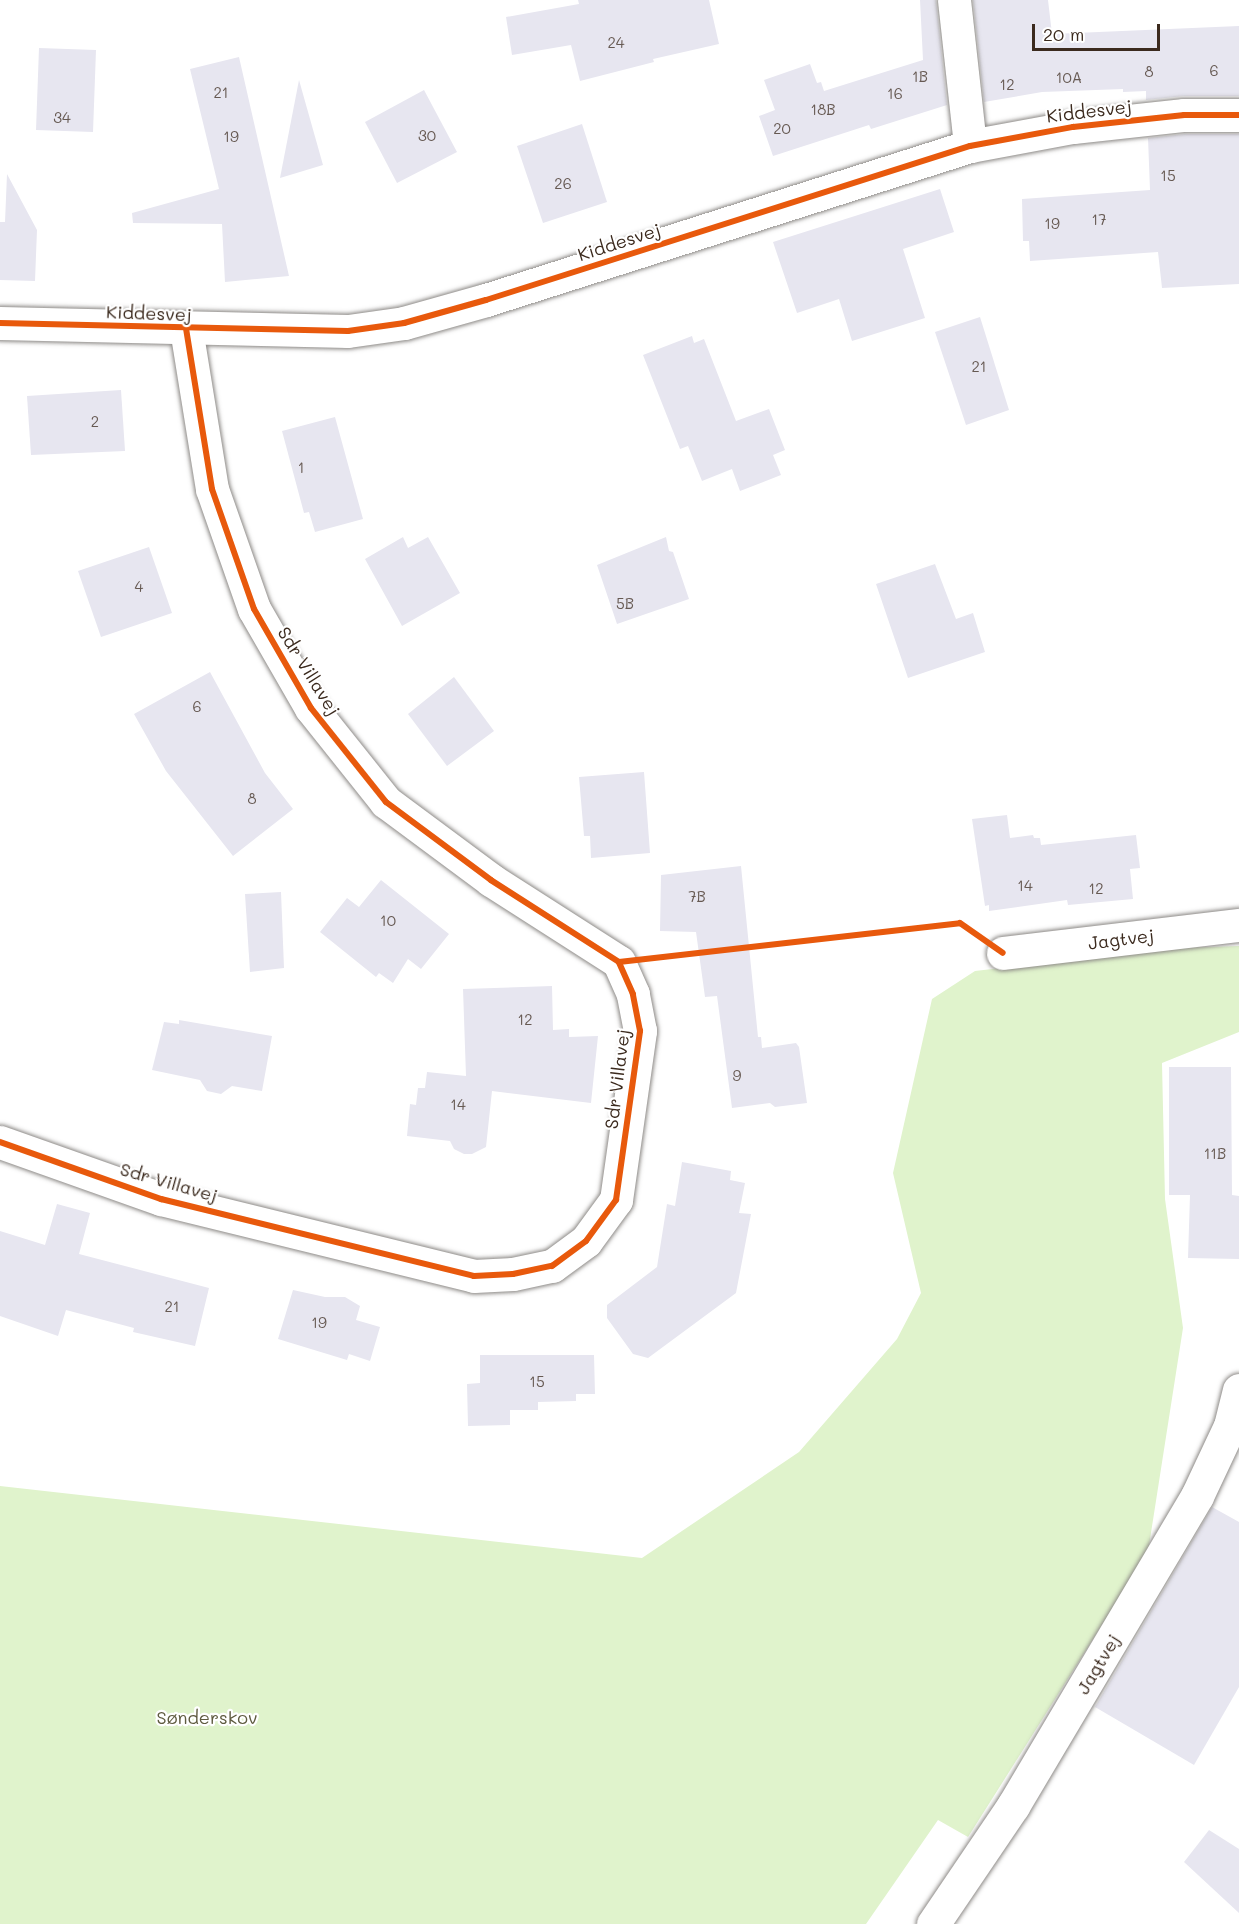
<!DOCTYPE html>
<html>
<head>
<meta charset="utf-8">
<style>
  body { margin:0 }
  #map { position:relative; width:1239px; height:1924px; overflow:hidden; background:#fff; font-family:Mali,sans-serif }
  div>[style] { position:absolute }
  .green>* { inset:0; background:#e0f3cc }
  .building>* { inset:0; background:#e7e6f0 }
  .roads { filter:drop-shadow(0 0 2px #8e8b88) drop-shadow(0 0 2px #8e8b88) }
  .minor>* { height:33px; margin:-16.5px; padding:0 16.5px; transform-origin:16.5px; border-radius:16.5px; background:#fff }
  .cycleway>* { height:6px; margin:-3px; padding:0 3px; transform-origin:3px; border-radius:3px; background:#e8590c }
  span { translate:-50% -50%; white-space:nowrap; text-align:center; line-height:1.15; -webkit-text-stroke:4.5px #fff; paint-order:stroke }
  .number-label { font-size:15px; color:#665952 }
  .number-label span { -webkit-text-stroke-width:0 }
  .street-label { font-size:18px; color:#3b2a1e }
  .park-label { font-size:18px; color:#5e5a3f }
  .scale { position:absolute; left:1032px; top:24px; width:128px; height:27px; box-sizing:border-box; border:3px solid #3b2a1e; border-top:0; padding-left:8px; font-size:18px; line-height:21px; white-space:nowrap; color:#3b2a1e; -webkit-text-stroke:4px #fff; paint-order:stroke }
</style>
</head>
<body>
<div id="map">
  <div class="green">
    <i style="clip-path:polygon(1239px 946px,1239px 1032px,1162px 1063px,1165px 1199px,1183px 1328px,1148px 1552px,968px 1837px,938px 1820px,866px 1924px,0 1924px,0 1486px,642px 1558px,799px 1452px,897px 1339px,921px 1293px,893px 1173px,932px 999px,975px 971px,1176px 948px)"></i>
  </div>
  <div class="building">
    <i style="clip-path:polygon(578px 0,709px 0,719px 44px,653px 59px,654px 62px,580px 81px,571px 45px,512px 55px,506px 17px,579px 4px)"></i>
    <i style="clip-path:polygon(920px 0,936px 0,947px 105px,871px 129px,869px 125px,773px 156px,759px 116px,775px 110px,764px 80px,810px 64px,817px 83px,821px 82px,824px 91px,923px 60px)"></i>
    <i style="clip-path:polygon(973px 0,1048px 0,1052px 34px,1239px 26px,1239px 96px,1184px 96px,1146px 100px,1146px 91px,1123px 92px,1123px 89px,1042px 92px,984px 102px)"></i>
    <i style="clip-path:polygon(39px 48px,96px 50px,93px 132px,36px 130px)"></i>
    <i style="clip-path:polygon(239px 57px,289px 276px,225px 282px,222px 224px,133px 223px,132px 213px,219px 189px,190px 69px)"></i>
    <i style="clip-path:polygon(299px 80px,323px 165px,280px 178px)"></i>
    <i style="clip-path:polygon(424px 90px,457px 152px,397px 183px,365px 122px)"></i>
    <i style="clip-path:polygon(582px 124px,607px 202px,543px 223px,517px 146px)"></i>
    <i style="clip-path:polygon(1185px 134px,1239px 134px,1239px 284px,1162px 288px,1158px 252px,1030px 261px,1029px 241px,1023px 241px,1022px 199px,1150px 190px,1148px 138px)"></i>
    <i style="clip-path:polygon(7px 174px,37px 230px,35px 281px,0 280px,0 222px,5px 222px)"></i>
    <i style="clip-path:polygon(940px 189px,954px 232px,903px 249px,925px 318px,852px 341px,839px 299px,797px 313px,773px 242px)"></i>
    <i style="clip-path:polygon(980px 317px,1009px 410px,966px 425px,935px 332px)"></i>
    <i style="clip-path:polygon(692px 336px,694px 343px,704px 339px,736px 421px,769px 409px,785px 450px,773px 455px,781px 475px,740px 491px,732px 469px,702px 481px,688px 446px,680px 449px,643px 355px)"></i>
    <i style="clip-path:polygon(121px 390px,125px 451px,31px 455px,27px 396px)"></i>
    <i style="clip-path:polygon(335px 417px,363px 519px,315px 532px,309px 512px,304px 513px,282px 431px)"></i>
    <i style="clip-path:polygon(403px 537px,408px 548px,428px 537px,460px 593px,402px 626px,365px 559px)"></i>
    <i style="clip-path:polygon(666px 537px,669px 551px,673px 552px,689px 599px,617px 624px,597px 565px)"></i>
    <i style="clip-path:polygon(149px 547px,172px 613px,101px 637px,78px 571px)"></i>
    <i style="clip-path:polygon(935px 564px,956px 619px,973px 613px,985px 652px,908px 678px,876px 584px)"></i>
    <i style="clip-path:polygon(210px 672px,265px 773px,293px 809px,233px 856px,166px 771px,134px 714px)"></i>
    <i style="clip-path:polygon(454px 677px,494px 731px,447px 766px,408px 714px)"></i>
    <i style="clip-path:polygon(644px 772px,650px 853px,591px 858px,590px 836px,584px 836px,579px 777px)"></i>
    <i style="clip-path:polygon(1007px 815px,1010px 838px,1033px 835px,1034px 838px,1040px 838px,1041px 845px,1136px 835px,1140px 868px,1130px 869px,1133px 899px,1068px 905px,1067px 900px,989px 911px,989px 905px,985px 906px,972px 819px)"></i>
    <i style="clip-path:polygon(741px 866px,758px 1037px,761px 1037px,762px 1048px,796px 1043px,799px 1047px,807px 1103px,775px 1107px,770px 1103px,732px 1108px,717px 996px,705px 997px,696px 932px,660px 931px,661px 875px)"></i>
    <i style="clip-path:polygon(381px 880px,449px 934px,421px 969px,408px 959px,393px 983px,379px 973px,376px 977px,320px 932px,347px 898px,359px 907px)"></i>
    <i style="clip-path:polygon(281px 892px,284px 968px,250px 972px,245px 894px)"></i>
    <i style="clip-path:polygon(552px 986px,553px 1030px,569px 1029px,569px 1037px,598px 1036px,591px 1103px,492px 1091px,486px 1147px,472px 1154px,464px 1154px,454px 1149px,450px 1141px,407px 1136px,410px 1104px,416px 1105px,418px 1088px,425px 1088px,427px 1072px,466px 1076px,463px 989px)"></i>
    <i style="clip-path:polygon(179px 1020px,272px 1036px,262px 1091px,232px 1086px,221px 1094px,207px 1091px,200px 1080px,152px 1070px,164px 1022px,179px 1024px)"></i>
    <i style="clip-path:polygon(1169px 1067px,1231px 1067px,1232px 1195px,1239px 1196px,1239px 1259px,1188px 1258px,1190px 1195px,1169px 1195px)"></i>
    <i style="clip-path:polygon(682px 1162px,731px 1171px,730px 1180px,745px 1183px,739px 1213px,751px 1214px,736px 1293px,648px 1358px,633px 1354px,607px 1318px,607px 1305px,657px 1267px,667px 1204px,675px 1206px)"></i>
    <i style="clip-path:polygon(57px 1204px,90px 1213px,79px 1254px,209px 1288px,195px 1346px,133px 1332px,134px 1328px,66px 1310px,58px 1336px,0 1316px,0 1231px,45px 1245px)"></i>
    <i style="clip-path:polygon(293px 1290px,325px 1297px,345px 1297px,360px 1306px,356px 1320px,380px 1327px,370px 1361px,349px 1354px,347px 1360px,278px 1339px)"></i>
    <i style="clip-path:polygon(480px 1355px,594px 1355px,595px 1394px,576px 1394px,576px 1401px,538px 1402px,538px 1410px,510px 1410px,510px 1425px,468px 1426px,467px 1384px,480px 1383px)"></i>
    <i style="clip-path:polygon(1212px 1507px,1239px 1522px,1239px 1687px,1194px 1765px,1095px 1707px)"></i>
    <i style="clip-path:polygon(1209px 1830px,1239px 1849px,1239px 1913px,1184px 1862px)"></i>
  </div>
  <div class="roads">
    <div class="minor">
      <i style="left:954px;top:0;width:147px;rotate:83.7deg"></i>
      <i style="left:0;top:323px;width:348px;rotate:1.3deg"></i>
      <i style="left:348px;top:331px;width:57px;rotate:-8.1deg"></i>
      <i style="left:404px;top:323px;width:85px;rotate:-15.7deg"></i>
      <i style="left:486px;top:300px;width:508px;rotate:-17.65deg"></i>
      <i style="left:970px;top:146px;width:105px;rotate:-10.5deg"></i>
      <i style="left:1073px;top:127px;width:112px;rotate:-6.2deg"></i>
      <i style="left:1184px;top:115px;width:55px"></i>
      <i style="left:1003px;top:953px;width:238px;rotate:-6.8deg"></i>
      <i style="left:0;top:1142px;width:171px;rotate:19.5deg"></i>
      <i style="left:161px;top:1199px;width:322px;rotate:13.8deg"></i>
      <i style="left:474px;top:1276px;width:39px;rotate:-3deg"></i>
      <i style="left:513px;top:1274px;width:40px;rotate:-12deg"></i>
      <i style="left:552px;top:1266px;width:42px;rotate:-36.3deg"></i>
      <i style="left:586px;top:1241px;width:51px;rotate:-53.8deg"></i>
      <i style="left:616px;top:1200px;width:171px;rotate:-81.9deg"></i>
      <i style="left:640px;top:1031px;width:38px;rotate:-101deg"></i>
      <i style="left:633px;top:994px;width:35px;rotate:-114deg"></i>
      <i style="left:619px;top:962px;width:152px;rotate:-147.4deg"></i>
      <i style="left:491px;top:880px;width:131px;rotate:-143.4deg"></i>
      <i style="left:386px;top:802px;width:120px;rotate:-128.6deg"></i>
      <i style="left:311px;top:708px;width:114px;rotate:-119.9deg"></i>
      <i style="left:254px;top:609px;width:127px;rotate:-109.3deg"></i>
      <i style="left:212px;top:489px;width:162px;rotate:-99.2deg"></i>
      <i style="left:933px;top:1924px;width:143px;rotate:-55.9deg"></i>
      <i style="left:1013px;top:1806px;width:360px;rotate:-59.3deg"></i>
      <i style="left:1197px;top:1496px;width:77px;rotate:-64.8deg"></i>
      <i style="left:1230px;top:1426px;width:37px;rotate:-76deg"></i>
    </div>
  </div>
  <div class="cycleway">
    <i style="left:0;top:323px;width:348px;rotate:1.3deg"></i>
    <i style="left:348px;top:331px;width:57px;rotate:-8.1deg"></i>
    <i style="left:404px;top:323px;width:85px;rotate:-15.7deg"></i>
    <i style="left:486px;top:300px;width:508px;rotate:-17.65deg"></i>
    <i style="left:970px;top:146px;width:105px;rotate:-10.5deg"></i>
    <i style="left:1073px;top:127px;width:112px;rotate:-6.2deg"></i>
    <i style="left:1184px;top:115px;width:55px"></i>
    <i style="left:619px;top:962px;width:343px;rotate:-6.5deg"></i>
    <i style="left:960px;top:923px;width:52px;rotate:34.9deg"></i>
    <i style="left:0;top:1142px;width:171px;rotate:19.5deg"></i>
    <i style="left:161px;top:1199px;width:322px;rotate:13.8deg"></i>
    <i style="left:474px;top:1276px;width:39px;rotate:-3deg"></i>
    <i style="left:513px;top:1274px;width:40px;rotate:-12deg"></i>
    <i style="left:552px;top:1266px;width:42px;rotate:-36.3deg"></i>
    <i style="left:586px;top:1241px;width:51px;rotate:-53.8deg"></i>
    <i style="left:616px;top:1200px;width:171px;rotate:-81.9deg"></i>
    <i style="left:640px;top:1031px;width:38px;rotate:-101deg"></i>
    <i style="left:633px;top:994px;width:35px;rotate:-114deg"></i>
    <i style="left:619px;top:962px;width:152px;rotate:-147.4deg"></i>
    <i style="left:491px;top:880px;width:131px;rotate:-143.4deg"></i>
    <i style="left:386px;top:802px;width:120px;rotate:-128.6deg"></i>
    <i style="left:311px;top:708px;width:114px;rotate:-119.9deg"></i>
    <i style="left:254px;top:609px;width:127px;rotate:-109.3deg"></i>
    <i style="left:212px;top:489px;width:162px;rotate:-99.2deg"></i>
  </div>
  <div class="number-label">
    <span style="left:616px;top:43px">24</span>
    <span style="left:1214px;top:71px">6</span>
    <span style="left:1149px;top:72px">8</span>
    <span style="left:920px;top:77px">1B</span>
    <span style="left:1069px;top:78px">10A</span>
    <span style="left:1007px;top:85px">12</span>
    <span style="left:221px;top:93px">21</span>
    <span style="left:895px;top:94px">16</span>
    <span style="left:823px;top:110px">18B</span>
    <span style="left:62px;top:118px">34</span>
    <span style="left:782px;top:129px">20</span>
    <span style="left:427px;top:136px">30</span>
    <span style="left:231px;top:137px">19</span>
    <span style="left:1168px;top:176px">15</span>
    <span style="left:563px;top:184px">26</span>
    <span style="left:1099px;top:220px">17</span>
    <span style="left:1052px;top:224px">19</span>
    <span style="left:979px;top:367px">21</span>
    <span style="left:95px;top:422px">2</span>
    <span style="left:301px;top:468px">1</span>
    <span style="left:139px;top:587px">4</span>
    <span style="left:625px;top:604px">5B</span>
    <span style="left:197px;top:707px">6</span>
    <span style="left:252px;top:799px">8</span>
    <span style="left:1025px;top:886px">14</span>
    <span style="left:1096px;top:889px">12</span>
    <span style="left:697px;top:897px">7B</span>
    <span style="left:388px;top:921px">10</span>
    <span style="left:525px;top:1020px">12</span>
    <span style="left:737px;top:1076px">9</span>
    <span style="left:458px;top:1105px">14</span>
    <span style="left:1215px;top:1154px">11B</span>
    <span style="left:172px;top:1307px">21</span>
    <span style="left:319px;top:1323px">19</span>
    <span style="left:537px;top:1382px">15</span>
  </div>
  <div class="street-label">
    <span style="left:1089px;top:111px;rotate:-7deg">Kiddesvej</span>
    <span style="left:619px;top:242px;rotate:-18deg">Kiddesvej</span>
    <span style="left:149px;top:313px;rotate:2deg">Kiddesvej</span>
    <span style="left:309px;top:671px;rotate:58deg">Sdr Villavej</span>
    <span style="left:1121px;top:939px;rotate:-7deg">Jagtvej</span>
    <span style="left:617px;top:1079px;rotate:-83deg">Sdr Villavej</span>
    <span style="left:169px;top:1182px;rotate:16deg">Sdr Villavej</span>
    <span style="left:1098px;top:1664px;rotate:-59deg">Jagtvej</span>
  </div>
  <div class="park-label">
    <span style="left:207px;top:1717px">Sønderskov</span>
  </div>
  <div class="scale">20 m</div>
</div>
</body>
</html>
